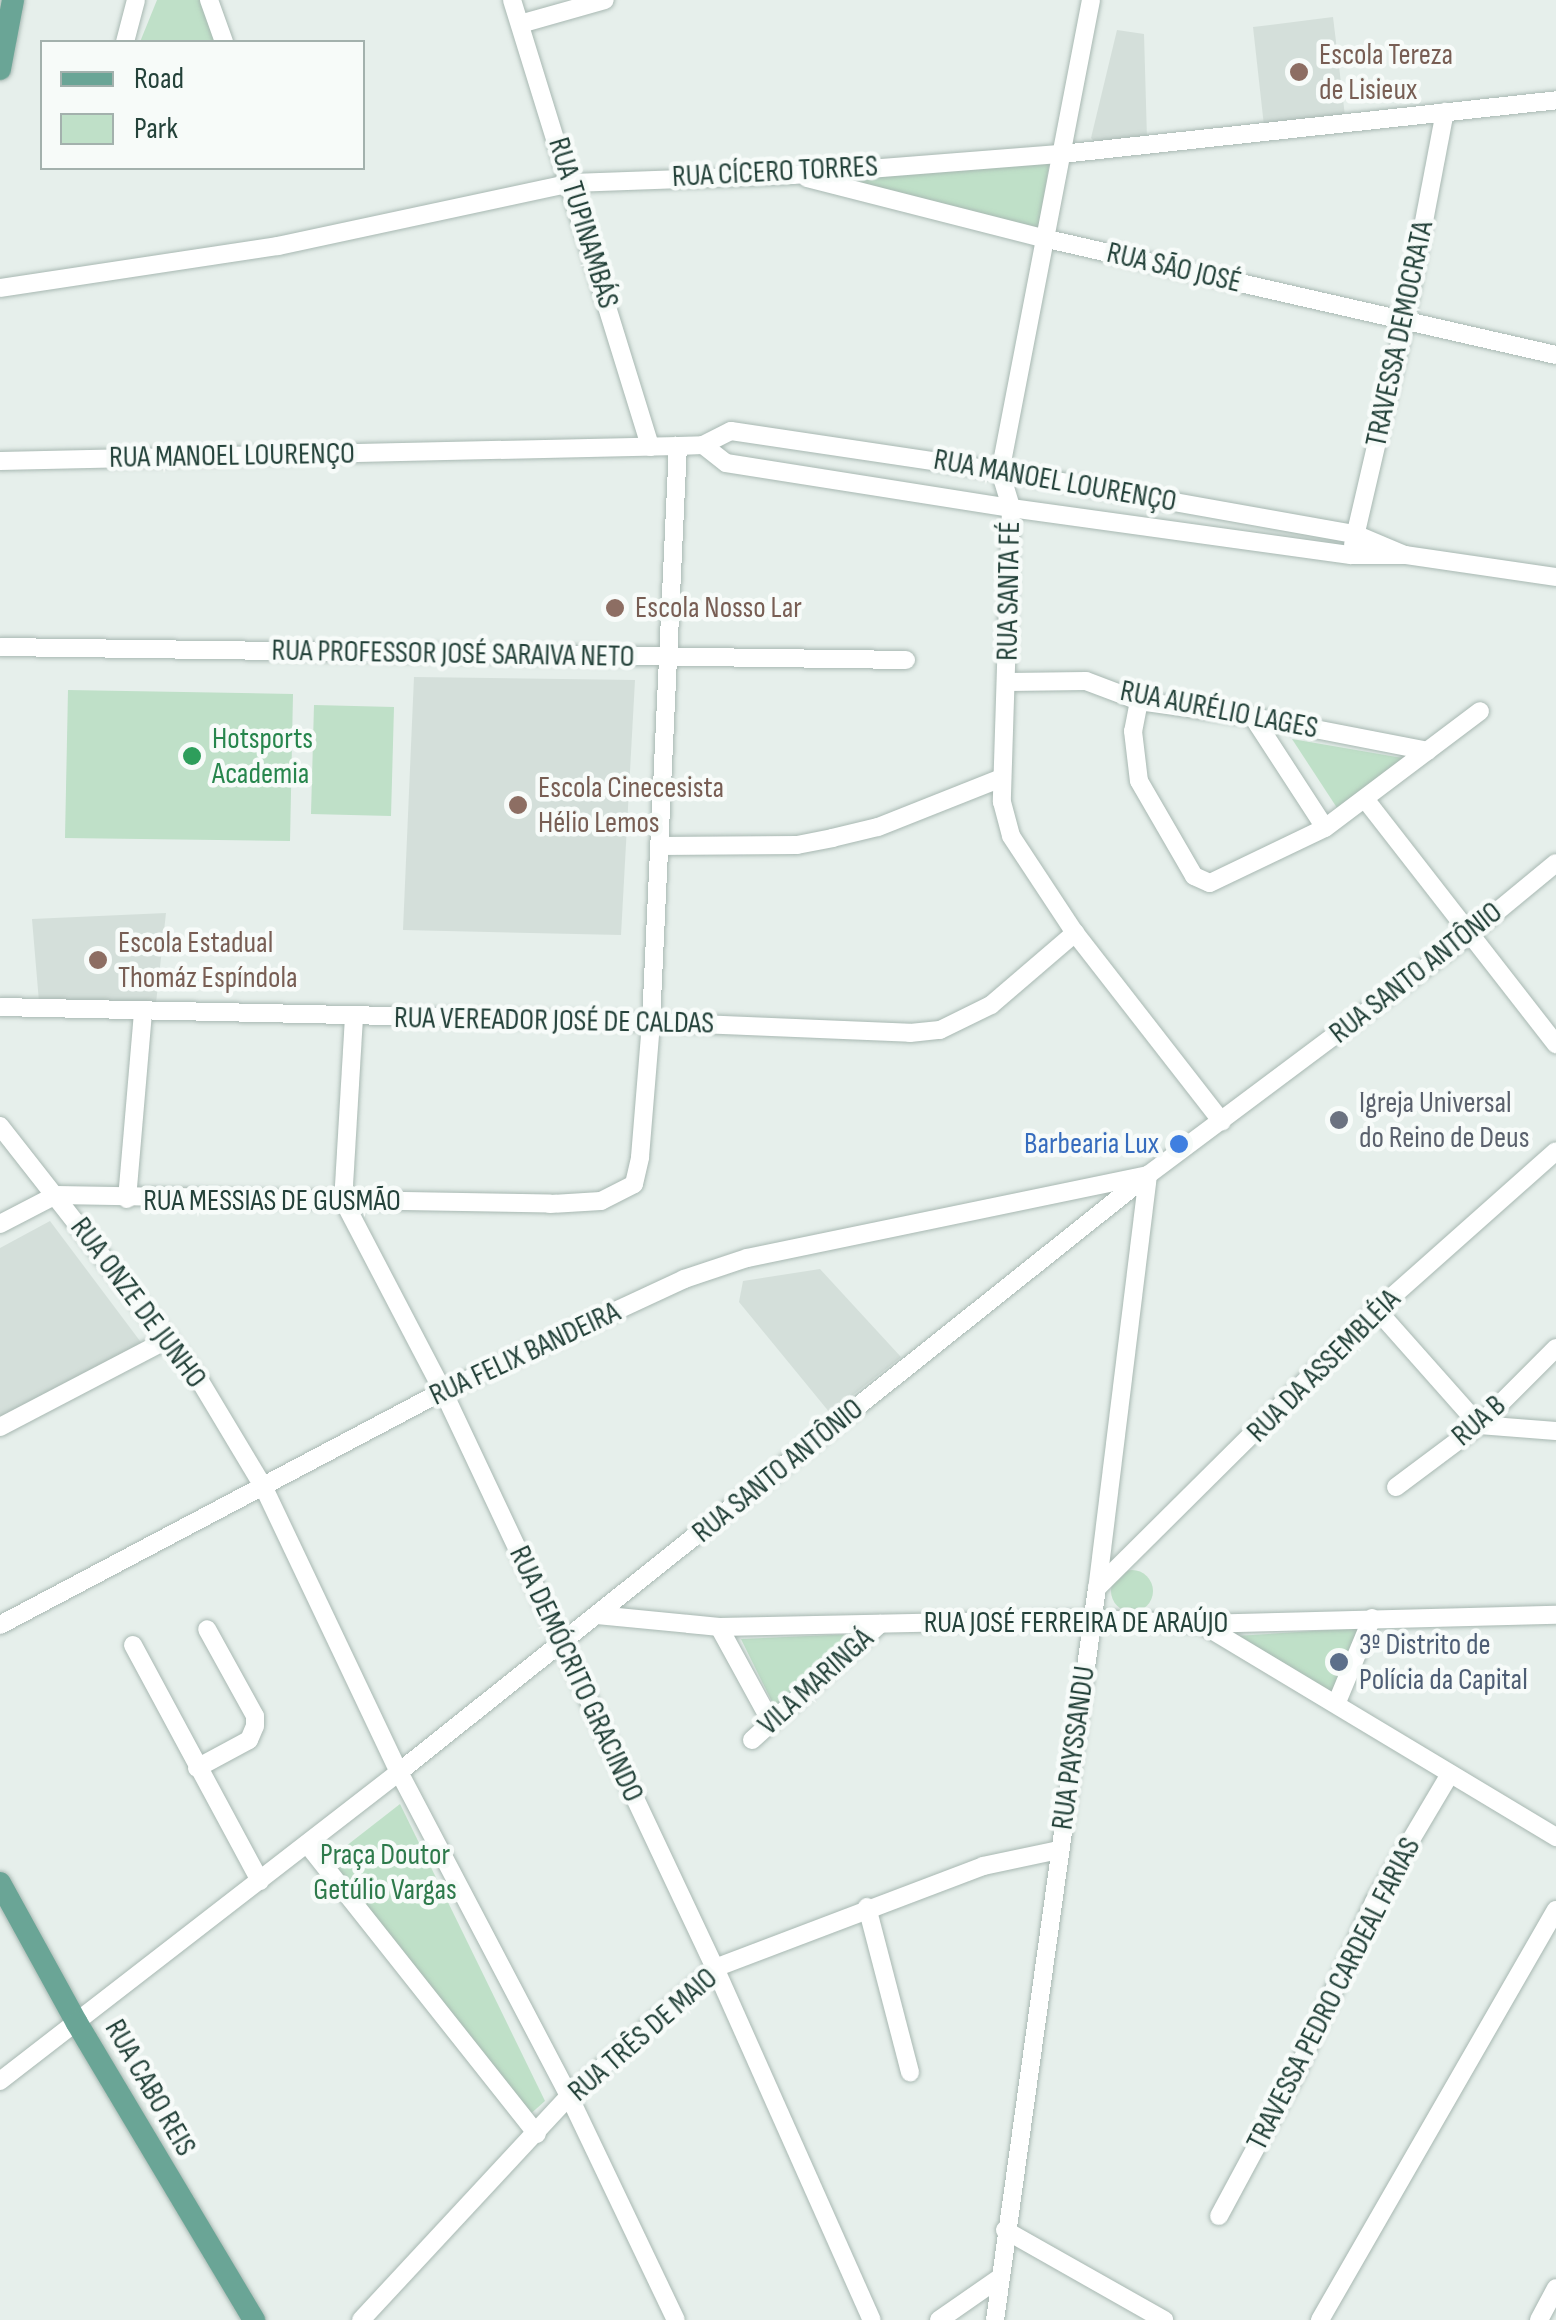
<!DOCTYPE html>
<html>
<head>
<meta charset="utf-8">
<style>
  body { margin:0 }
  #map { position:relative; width:1556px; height:2320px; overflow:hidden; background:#e6efeb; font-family:"Sofia Sans Condensed",sans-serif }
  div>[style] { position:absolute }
  .built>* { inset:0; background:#d4dfda }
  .green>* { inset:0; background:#bfe0c8 }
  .round { border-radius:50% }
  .roads { filter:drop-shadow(0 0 2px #a8b8b2) drop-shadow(0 0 2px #a8b8b2) }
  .minor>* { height:18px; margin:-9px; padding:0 9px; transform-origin:9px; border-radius:9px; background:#fff }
  .major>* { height:22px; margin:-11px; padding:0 11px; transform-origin:11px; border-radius:11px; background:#6aa596 }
  .dots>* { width:28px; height:28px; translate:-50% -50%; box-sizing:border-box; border:5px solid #f7fbf9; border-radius:50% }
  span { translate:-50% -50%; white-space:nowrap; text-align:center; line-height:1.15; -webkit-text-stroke:9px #f7fbf9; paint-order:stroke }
  .education-label { font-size:30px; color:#785e54 }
  .left { translate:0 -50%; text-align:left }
  .street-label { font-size:30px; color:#24423a }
  .leisure-label { font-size:30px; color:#27864d }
  .worship-label { font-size:30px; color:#5b616d }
  .shop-label { font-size:30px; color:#366cbe }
  .right { translate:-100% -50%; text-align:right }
  .service-label { font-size:30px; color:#4e5e75 }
  .park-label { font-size:30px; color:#2d7a4b }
  .legend { position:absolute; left:40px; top:40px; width:325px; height:130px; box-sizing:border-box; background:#f7fbf9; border:2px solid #a3b1ad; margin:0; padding:12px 18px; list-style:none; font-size:30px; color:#24423a }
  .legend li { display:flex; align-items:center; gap:20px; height:50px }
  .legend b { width:50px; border:2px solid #a3b1ad }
</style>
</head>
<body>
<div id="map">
  <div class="built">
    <i style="clip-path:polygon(1333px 17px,1345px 116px,1264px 126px,1253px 27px)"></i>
    <i style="clip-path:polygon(1117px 30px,1144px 34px,1147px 139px,1095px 142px,1091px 138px)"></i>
    <i style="clip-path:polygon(414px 677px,635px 680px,621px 935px,403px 930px)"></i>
    <i style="clip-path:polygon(166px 913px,156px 1003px,39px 1002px,32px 919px)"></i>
    <i style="clip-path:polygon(50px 1221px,143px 1345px,0 1421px,0 1248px)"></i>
    <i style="clip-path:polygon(820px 1269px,901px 1357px,830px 1413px,739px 1302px,743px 1281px)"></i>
  </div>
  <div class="green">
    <i style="clip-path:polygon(157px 0,207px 0,225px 42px,140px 42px)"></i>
    <i style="clip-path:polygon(1050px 160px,1038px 231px,838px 179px)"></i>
    <i style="clip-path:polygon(68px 690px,293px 694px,290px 841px,65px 838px)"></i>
    <i style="clip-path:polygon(314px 705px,394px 707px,391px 816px,311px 814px)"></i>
    <i style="clip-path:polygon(1292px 739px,1420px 761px,1343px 817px)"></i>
    <i class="round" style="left:1111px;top:1570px;width:42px;height:42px"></i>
    <i style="clip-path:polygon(1359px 1628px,1333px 1694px,1236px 1636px)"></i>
    <i style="clip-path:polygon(855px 1634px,775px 1708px,741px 1639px)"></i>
    <i style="clip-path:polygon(400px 1804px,545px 2101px,527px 2117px,323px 1864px)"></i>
  </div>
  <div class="roads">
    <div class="minor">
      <i style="left:209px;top:0;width:45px;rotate:70.3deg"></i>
      <i style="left:512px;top:0;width:468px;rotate:72.8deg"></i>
      <i style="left:1091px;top:0;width:480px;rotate:100.9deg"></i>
      <i style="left:1000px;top:471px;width:39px;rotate:73deg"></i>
      <i style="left:1011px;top:508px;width:294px;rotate:91.8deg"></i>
      <i style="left:1002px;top:802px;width:35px;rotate:75deg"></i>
      <i style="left:1011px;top:836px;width:116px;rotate:56.6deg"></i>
      <i style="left:1075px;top:933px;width:239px;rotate:52.1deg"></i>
      <i style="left:520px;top:24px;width:88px;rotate:-15.8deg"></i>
      <i style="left:125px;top:42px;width:43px;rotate:-75.3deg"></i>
      <i style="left:807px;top:178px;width:244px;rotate:14.3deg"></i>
      <i style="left:1043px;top:238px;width:526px;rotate:12.85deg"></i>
      <i style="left:0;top:288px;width:281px;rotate:-8.6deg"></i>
      <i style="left:278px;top:246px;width:301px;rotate:-12.1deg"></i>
      <i style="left:572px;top:183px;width:221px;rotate:-2.1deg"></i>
      <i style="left:793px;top:175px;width:270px;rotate:-4.5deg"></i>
      <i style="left:1062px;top:154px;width:497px;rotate:-6.2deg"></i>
      <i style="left:703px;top:445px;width:29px;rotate:38deg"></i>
      <i style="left:726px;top:463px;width:289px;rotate:9deg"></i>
      <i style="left:1011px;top:508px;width:343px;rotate:7.9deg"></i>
      <i style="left:1351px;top:555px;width:54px"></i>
      <i style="left:1405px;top:555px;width:153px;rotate:8.3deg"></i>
      <i style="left:0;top:461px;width:678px;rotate:-1.27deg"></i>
      <i style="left:678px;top:446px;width:25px;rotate:-2deg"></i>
      <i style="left:703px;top:445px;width:31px;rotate:-27deg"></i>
      <i style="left:731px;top:431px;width:272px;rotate:8.5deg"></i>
      <i style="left:1000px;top:471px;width:361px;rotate:10.1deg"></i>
      <i style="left:1355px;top:534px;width:54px;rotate:22.8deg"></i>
      <i style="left:1353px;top:545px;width:230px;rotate:-76.9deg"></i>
      <i style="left:1405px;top:321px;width:213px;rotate:-79.2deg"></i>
      <i style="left:0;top:647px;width:906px;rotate:0.82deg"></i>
      <i style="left:1008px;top:682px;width:78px;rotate:-0.7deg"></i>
      <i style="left:1086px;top:681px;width:57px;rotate:20.7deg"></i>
      <i style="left:1139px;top:701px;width:115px;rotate:8deg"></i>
      <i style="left:1253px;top:717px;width:178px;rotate:11deg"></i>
      <i style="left:1139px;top:701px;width:31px;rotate:101deg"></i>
      <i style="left:1133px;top:731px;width:50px;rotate:83.2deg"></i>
      <i style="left:1139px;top:781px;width:110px;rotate:59.9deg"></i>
      <i style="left:1194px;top:876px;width:17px;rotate:24deg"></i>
      <i style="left:1210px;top:883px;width:127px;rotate:-25.6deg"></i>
      <i style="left:1325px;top:828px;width:194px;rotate:-37deg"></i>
      <i style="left:1253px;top:717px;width:132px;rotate:57deg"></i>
      <i style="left:1365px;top:799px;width:311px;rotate:52.1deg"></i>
      <i style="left:659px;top:846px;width:138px;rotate:-0.4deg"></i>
      <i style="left:797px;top:845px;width:36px;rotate:-11deg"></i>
      <i style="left:832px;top:838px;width:47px;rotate:-13.4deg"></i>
      <i style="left:878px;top:827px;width:133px;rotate:-21.6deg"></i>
      <i style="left:0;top:1007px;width:651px;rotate:1.32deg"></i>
      <i style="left:651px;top:1022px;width:259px;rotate:2.4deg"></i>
      <i style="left:910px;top:1033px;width:30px;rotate:-6deg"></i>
      <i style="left:940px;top:1030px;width:57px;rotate:-26.1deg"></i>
      <i style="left:991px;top:1005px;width:111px;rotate:-40.6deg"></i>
      <i style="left:354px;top:1017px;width:183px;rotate:93.4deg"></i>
      <i style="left:343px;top:1200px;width:216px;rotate:62.4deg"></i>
      <i style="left:443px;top:1391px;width:638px;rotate:64.76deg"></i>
      <i style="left:715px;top:1968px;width:385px;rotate:66deg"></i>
      <i style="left:0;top:1126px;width:324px;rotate:51.9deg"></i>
      <i style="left:200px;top:1381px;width:125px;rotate:59.1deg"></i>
      <i style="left:264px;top:1488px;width:314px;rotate:64.6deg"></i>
      <i style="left:399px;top:1772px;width:366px;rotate:62.3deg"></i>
      <i style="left:569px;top:2096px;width:248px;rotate:64.5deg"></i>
      <i style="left:127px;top:1199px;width:189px;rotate:-85.1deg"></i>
      <i style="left:0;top:1224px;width:63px;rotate:-27.4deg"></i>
      <i style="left:56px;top:1195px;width:494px;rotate:1deg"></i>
      <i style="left:550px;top:1204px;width:51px;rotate:-3.4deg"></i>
      <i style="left:601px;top:1201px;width:37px;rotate:-27deg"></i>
      <i style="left:634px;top:1184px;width:28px;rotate:-77deg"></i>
      <i style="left:640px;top:1157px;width:135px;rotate:-85.3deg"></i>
      <i style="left:651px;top:1022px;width:577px;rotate:-87.32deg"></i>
      <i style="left:1377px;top:1310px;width:154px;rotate:48.4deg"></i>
      <i style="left:1479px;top:1425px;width:77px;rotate:4.5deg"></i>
      <i style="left:0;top:1427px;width:190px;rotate:-27.6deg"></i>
      <i style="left:1396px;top:1487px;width:104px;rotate:-36.8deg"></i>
      <i style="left:1479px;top:1425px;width:109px;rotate:-45deg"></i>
      <i style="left:1097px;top:1588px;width:395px;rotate:-44.8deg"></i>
      <i style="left:1377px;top:1310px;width:239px;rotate:-41.6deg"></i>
      <i style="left:597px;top:1615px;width:123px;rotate:5.6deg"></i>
      <i style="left:719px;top:1627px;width:374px;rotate:-1.2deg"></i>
      <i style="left:1093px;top:1619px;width:111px;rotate:2.6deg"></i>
      <i style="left:1204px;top:1624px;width:352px;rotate:-1.5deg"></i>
      <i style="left:0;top:1625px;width:501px;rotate:-27.84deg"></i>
      <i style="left:443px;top:1391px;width:266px;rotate:-24.9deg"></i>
      <i style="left:684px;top:1279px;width:66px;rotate:-18.4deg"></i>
      <i style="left:747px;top:1258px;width:409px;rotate:-11.7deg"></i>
      <i style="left:1148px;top:1175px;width:416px;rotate:97deg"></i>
      <i style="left:1097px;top:1588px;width:739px;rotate:97.93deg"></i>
      <i style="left:1205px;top:1626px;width:410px;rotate:31deg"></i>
      <i style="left:719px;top:1627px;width:108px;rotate:61.3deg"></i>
      <i style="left:133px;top:1645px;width:268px;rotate:61.7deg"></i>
      <i style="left:1337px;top:1702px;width:91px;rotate:-67.4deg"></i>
      <i style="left:752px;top:1740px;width:173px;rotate:-42.2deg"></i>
      <i style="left:197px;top:1768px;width:59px;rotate:-28.3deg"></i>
      <i style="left:249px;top:1740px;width:15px;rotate:-67deg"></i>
      <i style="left:255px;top:1726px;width:10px;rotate:-90deg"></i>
      <i style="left:255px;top:1716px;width:99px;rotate:-118.9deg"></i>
      <i style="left:307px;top:1844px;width:370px;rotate:51.6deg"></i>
      <i style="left:867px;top:1907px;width:171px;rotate:75.4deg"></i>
      <i style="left:0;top:2081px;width:505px;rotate:-37.76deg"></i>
      <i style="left:399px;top:1772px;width:958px;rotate:-38.56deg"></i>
      <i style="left:1148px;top:1175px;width:404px;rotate:-36.8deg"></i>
      <i style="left:1471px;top:933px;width:110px;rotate:-39.5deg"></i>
      <i style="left:1219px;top:2216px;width:165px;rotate:-61.7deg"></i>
      <i style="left:1297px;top:2071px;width:186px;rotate:-65.5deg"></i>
      <i style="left:1374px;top:1902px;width:149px;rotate:-59.3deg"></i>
      <i style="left:1005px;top:2230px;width:183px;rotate:29.5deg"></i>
      <i style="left:361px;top:2320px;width:306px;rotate:-47.1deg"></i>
      <i style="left:569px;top:2096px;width:194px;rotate:-41.2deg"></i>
      <i style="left:715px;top:1968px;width:287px;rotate:-20.8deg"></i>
      <i style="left:983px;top:1866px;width:78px;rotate:-11.9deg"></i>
      <i style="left:939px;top:2320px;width:72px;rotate:-34.8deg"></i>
      <i style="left:1320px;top:2320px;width:473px;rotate:-60.1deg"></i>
      <i style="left:1539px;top:2320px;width:36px;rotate:-62deg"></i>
    </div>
    <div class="major">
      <i style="left:0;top:69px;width:70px;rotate:-79.3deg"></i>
      <i style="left:0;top:1883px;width:160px;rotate:61.2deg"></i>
      <i style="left:77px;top:2023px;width:346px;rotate:59.2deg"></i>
    </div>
  </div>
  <div class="dots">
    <i style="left:1299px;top:72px;background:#8d6e63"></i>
    <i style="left:615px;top:608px;background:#8d6e63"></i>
    <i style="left:192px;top:756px;background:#2e9e5b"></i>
    <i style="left:518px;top:805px;background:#8d6e63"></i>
    <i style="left:98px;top:960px;background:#8d6e63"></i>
    <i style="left:1339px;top:1120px;background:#6b7280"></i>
    <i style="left:1179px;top:1144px;background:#3f7fe0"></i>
    <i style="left:1339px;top:1662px;background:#5c6f8a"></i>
  </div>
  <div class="education-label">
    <span class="left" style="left:1319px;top:72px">Escola Tereza<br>de Lisieux</span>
    <span class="left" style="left:635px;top:608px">Escola Nosso Lar</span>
    <span class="left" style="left:538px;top:805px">Escola Cinecesista<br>Hélio Lemos</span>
    <span class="left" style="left:118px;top:960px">Escola Estadual<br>Thomáz Espíndola</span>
  </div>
  <div class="street-label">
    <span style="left:775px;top:172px;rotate:-3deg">RUA CÍCERO TORRES</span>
    <span style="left:583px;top:223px;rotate:73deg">RUA TUPINAMBÁS</span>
    <span style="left:1174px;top:268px;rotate:13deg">RUA SÃO JOSÉ</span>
    <span style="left:1400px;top:334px;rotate:-78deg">TRAVESSA DEMOCRATA</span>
    <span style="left:232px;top:456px;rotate:-1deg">RUA MANOEL LOURENÇO</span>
    <span style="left:1055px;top:481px;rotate:10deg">RUA MANOEL LOURENÇO</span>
    <span style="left:1009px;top:591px;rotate:-89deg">RUA SANTA FÉ</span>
    <span style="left:453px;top:654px;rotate:1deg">RUA PROFESSOR JOSÉ SARAIVA NETO</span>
    <span style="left:1219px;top:710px;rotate:11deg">RUA AURÉLIO LAGES</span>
    <span style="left:1416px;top:973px;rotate:-38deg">RUA SANTO ANTÔNIO</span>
    <span style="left:554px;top:1021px;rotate:1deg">RUA VEREADOR JOSÉ DE CALDAS</span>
    <span style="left:272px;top:1201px">RUA MESSIAS DE GUSMÃO</span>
    <span style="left:138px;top:1303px;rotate:53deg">RUA ONZE DE JUNHO</span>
    <span style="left:525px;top:1354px;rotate:-25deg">RUA FELIX BANDEIRA</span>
    <span style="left:1324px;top:1366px;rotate:-45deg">RUA DA ASSEMBLÉIA</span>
    <span style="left:1479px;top:1421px;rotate:-41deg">RUA B</span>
    <span style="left:778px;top:1471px;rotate:-39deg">RUA SANTO ANTÔNIO</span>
    <span style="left:1076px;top:1623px">RUA JOSÉ FERREIRA DE ARAÚJO</span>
    <span style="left:576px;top:1674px;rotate:65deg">RUA DEMÓCRITO GRACINDO</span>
    <span style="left:816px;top:1682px;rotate:-42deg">VILA MARINGÁ</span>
    <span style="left:1074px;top:1748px;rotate:-82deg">RUA PAYSSANDU</span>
    <span style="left:1334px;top:1994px;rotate:-63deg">TRAVESSA PEDRO CARDEAL FARIAS</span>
    <span style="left:643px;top:2035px;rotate:-41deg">RUA TRÊS DE MAIO</span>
    <span style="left:150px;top:2088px;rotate:60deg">RUA CABO REIS</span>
  </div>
  <div class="leisure-label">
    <span class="left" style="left:212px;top:756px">Hotsports<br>Academia</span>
  </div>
  <div class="worship-label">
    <span class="left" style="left:1359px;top:1120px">Igreja Universal<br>do Reino de Deus</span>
  </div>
  <div class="shop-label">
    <span class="right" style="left:1159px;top:1144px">Barbearia Lux</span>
  </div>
  <div class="service-label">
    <span class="left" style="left:1359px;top:1662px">3º Distrito de<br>Polícia da Capital</span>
  </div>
  <div class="park-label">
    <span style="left:385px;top:1872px">Praça Doutor<br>Getúlio Vargas</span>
  </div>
  <ul class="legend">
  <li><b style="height:12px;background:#6aa596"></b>Road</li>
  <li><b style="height:28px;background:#bfe0c8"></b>Park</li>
  </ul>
</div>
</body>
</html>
